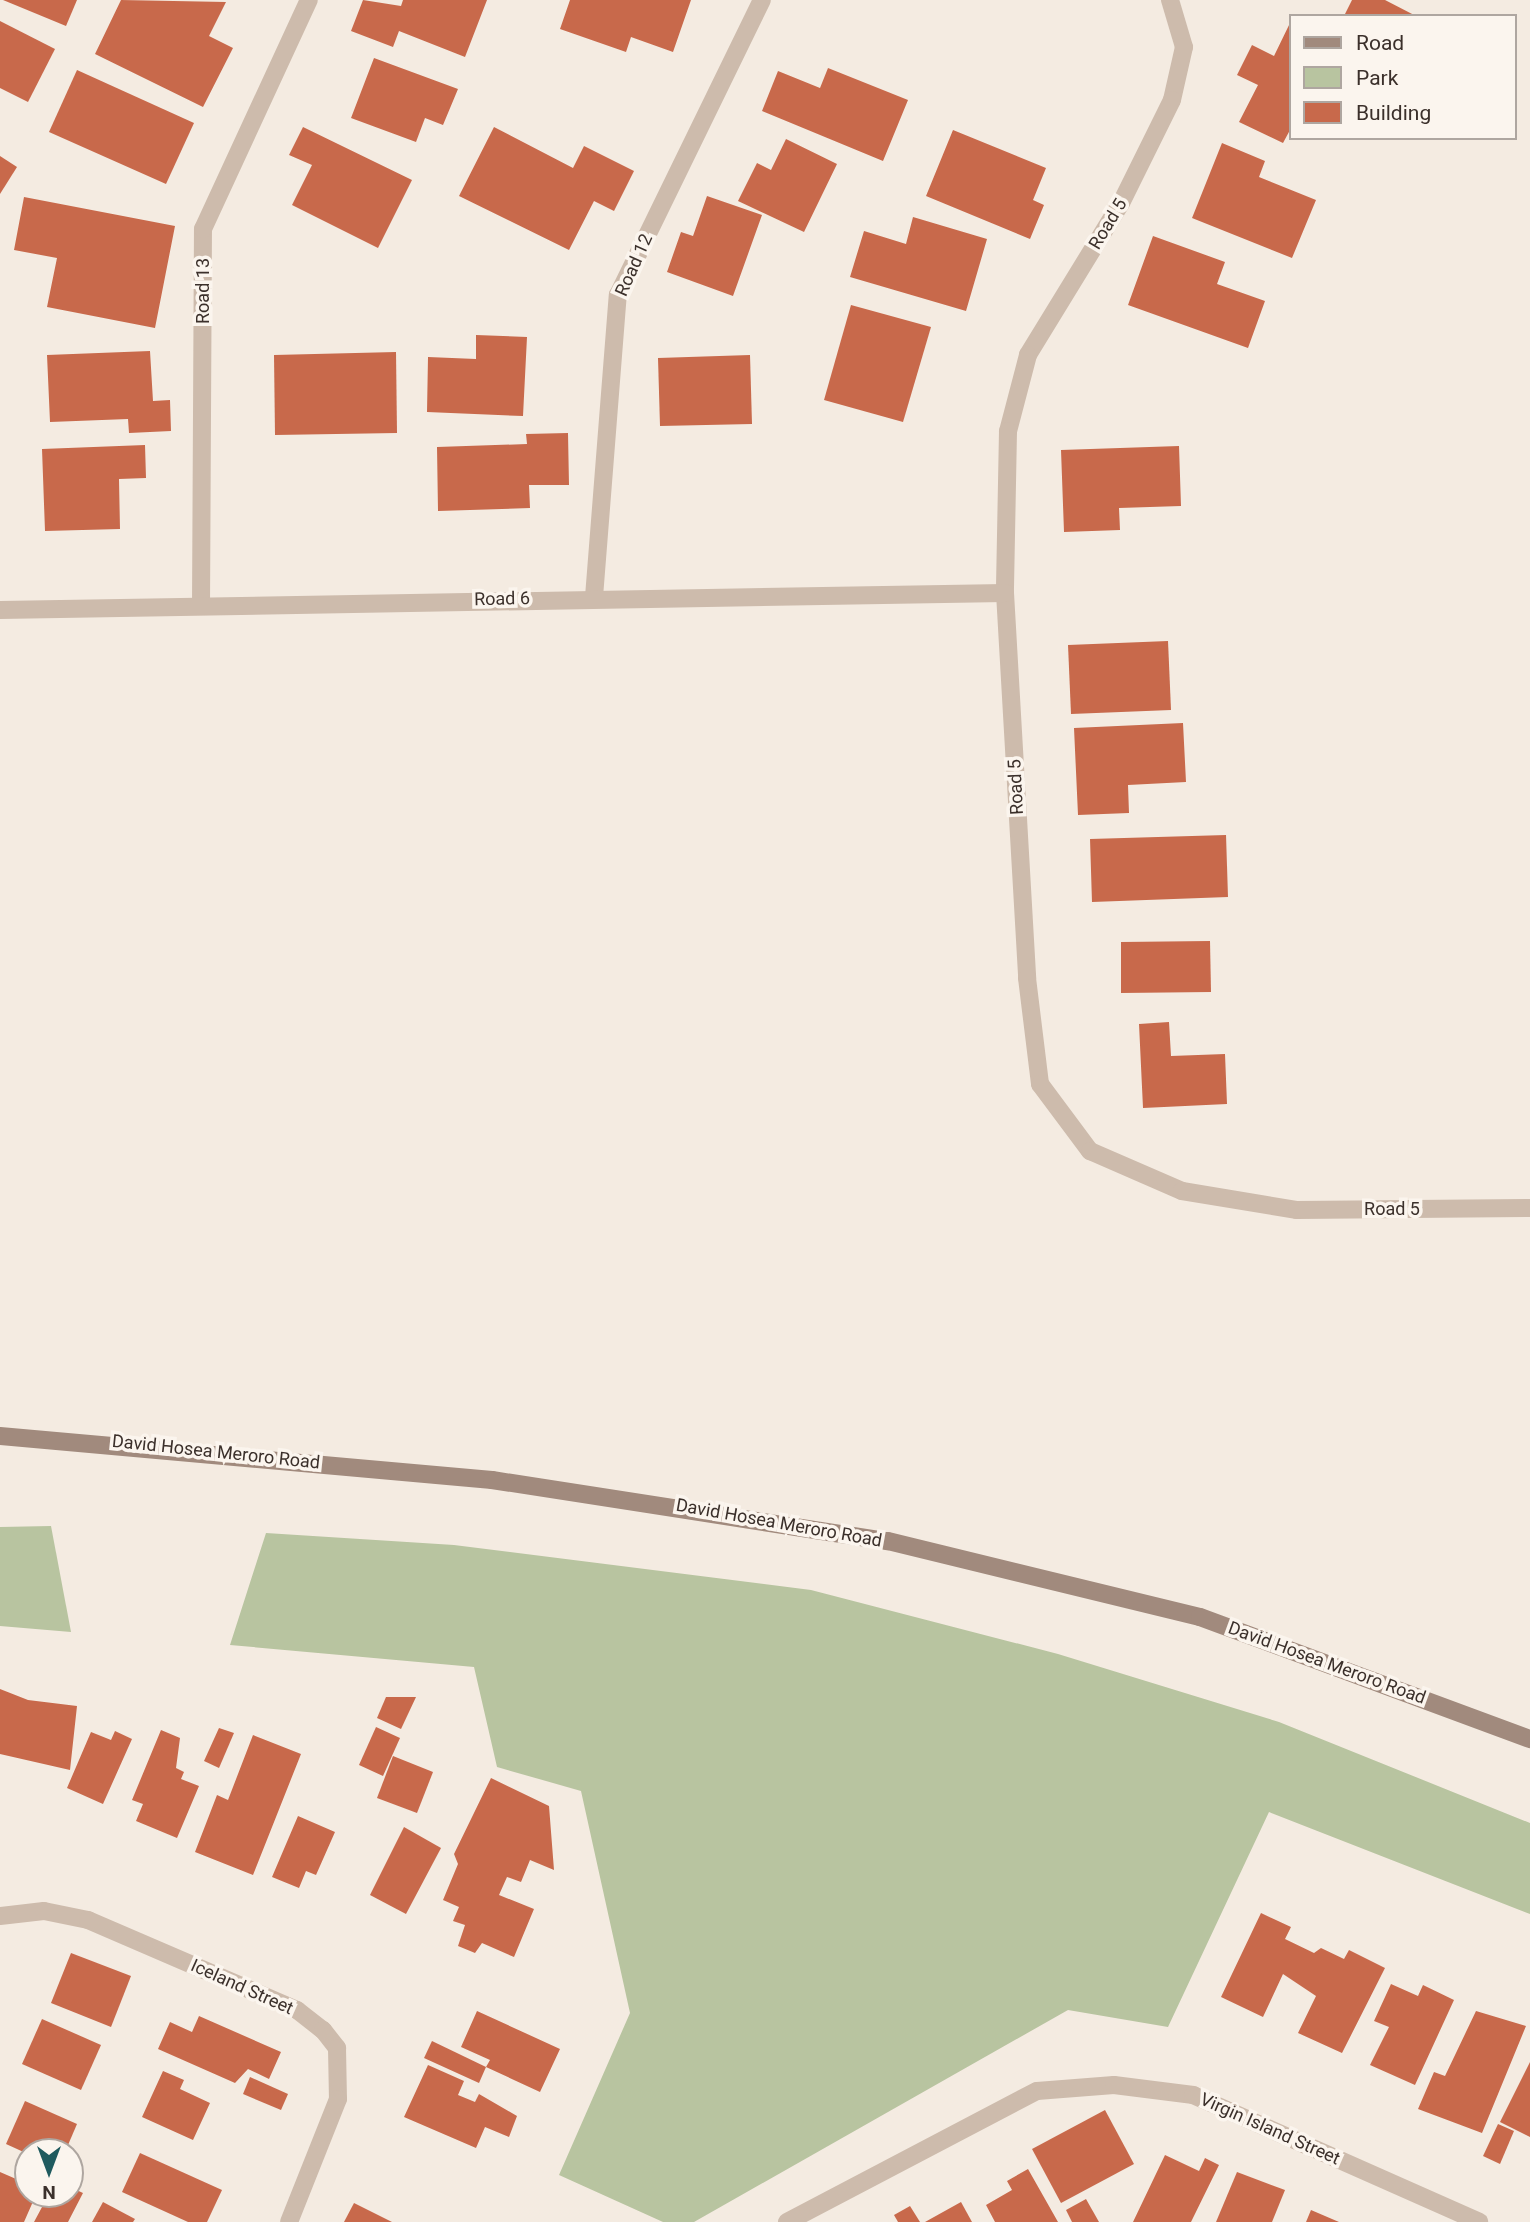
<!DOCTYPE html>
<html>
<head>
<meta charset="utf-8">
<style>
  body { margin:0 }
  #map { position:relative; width:1530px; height:2222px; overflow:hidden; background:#f4ebe1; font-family:Roboto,sans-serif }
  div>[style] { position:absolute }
  .green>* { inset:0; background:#b8c4a0 }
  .building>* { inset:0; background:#c8694b }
  .minor>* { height:18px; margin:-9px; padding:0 9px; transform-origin:9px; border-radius:9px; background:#cdbbac }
  .secondary>* { height:18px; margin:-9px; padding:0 9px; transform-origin:9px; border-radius:9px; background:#a18a7d }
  span { translate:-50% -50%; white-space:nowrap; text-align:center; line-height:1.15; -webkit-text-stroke:7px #fbf5ee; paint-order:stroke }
  .street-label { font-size:18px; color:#3b302b }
  .legend { position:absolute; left:1289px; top:14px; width:228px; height:126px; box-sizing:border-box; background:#fbf5ee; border:2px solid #aea6a0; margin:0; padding:9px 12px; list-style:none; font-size:21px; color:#3b302b }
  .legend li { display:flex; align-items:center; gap:14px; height:35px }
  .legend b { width:35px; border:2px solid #aea6a0 }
  .north { position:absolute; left:14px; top:2138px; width:70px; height:70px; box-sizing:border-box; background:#fbf5ee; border:2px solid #aea6a0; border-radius:50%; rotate:180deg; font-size:19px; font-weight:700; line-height:28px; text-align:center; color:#3b302b }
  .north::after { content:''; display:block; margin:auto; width:24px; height:32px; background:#1f5a5e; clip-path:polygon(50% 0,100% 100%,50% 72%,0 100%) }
</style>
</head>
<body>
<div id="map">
  <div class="green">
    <i style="clip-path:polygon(51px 1526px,71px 1632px,0 1626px,0 1527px)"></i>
    <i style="clip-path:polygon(266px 1533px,454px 1545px,811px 1590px,1058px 1654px,1279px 1722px,1530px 1823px,1530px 1914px,1269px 1812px,1168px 2027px,1068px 2010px,694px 2222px,663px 2222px,559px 2175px,630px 2013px,581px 1791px,497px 1767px,474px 1667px,230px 1645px)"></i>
  </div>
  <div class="building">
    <i style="clip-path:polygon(3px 0,77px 0,66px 26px)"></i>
    <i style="clip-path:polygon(121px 0,226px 2px,209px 36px,233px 48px,203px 107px,95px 54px)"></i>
    <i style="clip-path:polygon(363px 0,401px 6px,403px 0,487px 0,465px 57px,399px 31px,393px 47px,351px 31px)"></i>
    <i style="clip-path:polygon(570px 0,691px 0,673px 52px,631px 37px,626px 52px,560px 29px)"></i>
    <i style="clip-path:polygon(1352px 0,1385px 0,1416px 16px,1344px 16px)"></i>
    <i style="clip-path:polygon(0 21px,55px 49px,28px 102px,0 88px)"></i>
    <i style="clip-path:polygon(1290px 23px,1290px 130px,1283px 143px,1239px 122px,1258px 85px,1237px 75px,1252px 45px,1274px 56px)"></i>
    <i style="clip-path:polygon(374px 58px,458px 89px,443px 125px,425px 118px,416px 142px,351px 118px)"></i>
    <i style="clip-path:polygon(828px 68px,908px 100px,883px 161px,762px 111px,778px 71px,820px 88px)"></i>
    <i style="clip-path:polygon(77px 70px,194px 123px,166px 184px,49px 132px)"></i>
    <i style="clip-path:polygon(303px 127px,412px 180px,378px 248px,292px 205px,312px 165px,289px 155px)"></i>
    <i style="clip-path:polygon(494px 127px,573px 168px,584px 146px,634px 171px,614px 211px,594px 201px,569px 250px,459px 196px)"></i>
    <i style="clip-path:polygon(953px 130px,1046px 168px,1033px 200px,1044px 205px,1030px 239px,926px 196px)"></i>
    <i style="clip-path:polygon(786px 139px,837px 164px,804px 232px,738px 201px,757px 163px,771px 170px)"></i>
    <i style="clip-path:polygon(1222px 143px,1265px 161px,1259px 177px,1316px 200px,1292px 258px,1192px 218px)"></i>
    <i style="clip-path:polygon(0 156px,17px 167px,0 194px)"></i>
    <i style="clip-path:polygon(707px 196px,762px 215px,733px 296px,667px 272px,681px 232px,693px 236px)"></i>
    <i style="clip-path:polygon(24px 197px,175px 226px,155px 328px,47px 307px,57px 258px,14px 250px)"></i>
    <i style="clip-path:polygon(913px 217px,987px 239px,966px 311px,850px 277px,864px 231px,906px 244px)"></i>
    <i style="clip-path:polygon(1153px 236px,1225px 262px,1217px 284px,1265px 301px,1248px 348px,1128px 305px)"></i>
    <i style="clip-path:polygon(851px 305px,931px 327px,903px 422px,824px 400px)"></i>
    <i style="clip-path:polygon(476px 335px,527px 337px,523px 416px,427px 412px,428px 357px,476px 359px)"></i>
    <i style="clip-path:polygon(150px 351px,153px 401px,170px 400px,171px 431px,129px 433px,128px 419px,50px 422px,47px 355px)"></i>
    <i style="clip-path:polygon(396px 352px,397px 433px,275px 435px,274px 355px)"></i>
    <i style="clip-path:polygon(750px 355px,752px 424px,660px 426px,658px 358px)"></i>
    <i style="clip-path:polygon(568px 433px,569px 485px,529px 485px,530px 508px,438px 511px,437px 447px,527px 444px,526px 434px)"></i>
    <i style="clip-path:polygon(145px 445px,146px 478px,119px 479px,120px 529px,45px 531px,42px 449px)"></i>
    <i style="clip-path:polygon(1179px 446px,1181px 506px,1119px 508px,1120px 530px,1064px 532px,1061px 450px)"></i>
    <i style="clip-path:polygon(1168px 641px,1171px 710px,1071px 714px,1068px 645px)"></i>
    <i style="clip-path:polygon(1183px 723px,1186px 782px,1128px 785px,1129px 813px,1078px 815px,1074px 728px)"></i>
    <i style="clip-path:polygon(1226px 835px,1228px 897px,1092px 902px,1090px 839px)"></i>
    <i style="clip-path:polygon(1210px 941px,1211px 992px,1121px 993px,1121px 942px)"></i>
    <i style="clip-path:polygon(1169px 1022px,1171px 1056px,1225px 1054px,1227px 1104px,1143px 1108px,1139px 1024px)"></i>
    <i style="clip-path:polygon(0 1689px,28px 1700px,77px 1706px,70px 1770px,0 1754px)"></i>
    <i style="clip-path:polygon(386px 1697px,416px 1697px,401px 1729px,377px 1718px)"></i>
    <i style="clip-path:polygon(376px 1727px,400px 1738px,383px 1776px,359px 1765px)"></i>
    <i style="clip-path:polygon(219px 1728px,234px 1733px,219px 1768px,204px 1761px)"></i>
    <i style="clip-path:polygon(161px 1730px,180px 1738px,176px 1768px,184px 1772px,181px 1779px,199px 1786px,177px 1838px,136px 1821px,143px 1804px,132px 1800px)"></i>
    <i style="clip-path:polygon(115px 1731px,132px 1739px,103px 1804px,67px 1788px,91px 1732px,111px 1740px)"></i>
    <i style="clip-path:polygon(253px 1735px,301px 1754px,253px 1875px,195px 1852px,217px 1795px,228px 1800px)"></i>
    <i style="clip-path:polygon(393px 1756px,433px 1772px,417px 1813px,377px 1798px)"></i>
    <i style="clip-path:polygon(491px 1778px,549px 1806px,554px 1870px,530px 1860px,521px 1882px,507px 1877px,499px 1895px,534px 1909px,514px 1957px,482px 1943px,475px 1953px,458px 1946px,465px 1925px,453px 1921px,459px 1907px,443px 1900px,458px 1864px,454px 1854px)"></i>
    <i style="clip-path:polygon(298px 1816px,335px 1832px,316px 1875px,306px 1871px,299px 1888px,272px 1877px)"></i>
    <i style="clip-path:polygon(404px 1827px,441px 1848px,406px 1914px,370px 1895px)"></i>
    <i style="clip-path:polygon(1261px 1913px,1291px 1927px,1285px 1939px,1314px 1953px,1321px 1948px,1344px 1959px,1349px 1950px,1385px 1968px,1342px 2053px,1298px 2033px,1316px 1996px,1283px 1974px,1263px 2017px,1221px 1997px)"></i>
    <i style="clip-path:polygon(71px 1953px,131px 1976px,111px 2027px,51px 2003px)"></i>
    <i style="clip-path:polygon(1391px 1984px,1418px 1996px,1423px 1985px,1454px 2000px,1415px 2085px,1370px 2065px,1389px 2027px,1374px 2021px)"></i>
    <i style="clip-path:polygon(477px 2011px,560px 2049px,540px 2092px,486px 2067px,490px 2060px,461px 2047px)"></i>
    <i style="clip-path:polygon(1476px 2011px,1526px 2026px,1482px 2133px,1418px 2109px,1434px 2072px,1445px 2076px)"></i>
    <i style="clip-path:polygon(199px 2016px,281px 2052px,269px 2079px,248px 2069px,235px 2083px,158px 2049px,170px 2022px,192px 2032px)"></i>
    <i style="clip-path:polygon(42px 2019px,101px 2045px,81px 2090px,22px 2064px)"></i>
    <i style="clip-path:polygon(432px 2041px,486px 2067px,479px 2083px,424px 2058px)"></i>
    <i style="clip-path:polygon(1530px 2062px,1530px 2137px,1500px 2122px)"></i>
    <i style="clip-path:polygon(428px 2065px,464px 2081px,458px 2095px,475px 2102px,479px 2094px,517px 2116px,509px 2137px,485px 2127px,476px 2148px,404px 2117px)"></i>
    <i style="clip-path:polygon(163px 2071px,184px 2080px,180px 2089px,210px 2103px,193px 2140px,142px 2117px)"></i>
    <i style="clip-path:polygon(250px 2077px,288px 2094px,281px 2110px,243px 2094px)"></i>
    <i style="clip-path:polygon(25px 2101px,77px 2124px,65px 2152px,28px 2154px,6px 2144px)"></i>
    <i style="clip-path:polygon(1105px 2110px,1134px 2164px,1061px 2203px,1032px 2149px)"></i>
    <i style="clip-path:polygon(1498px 2124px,1514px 2131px,1500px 2164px,1483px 2156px)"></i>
    <i style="clip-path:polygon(140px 2153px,222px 2190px,207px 2222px,188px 2222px,122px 2192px)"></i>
    <i style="clip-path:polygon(1165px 2155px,1199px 2171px,1205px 2158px,1219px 2165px,1191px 2222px,1133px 2222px)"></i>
    <i style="clip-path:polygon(1028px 2169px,1058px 2222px,995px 2222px,986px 2205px,1012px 2190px,1007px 2181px)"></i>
    <i style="clip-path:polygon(0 2172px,23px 2182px,23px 2191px,35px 2197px,24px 2222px,0 2222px)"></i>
    <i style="clip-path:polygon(1237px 2172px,1285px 2190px,1272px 2222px,1216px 2222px)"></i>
    <i style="clip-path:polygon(70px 2187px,83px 2193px,68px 2222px,34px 2222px,49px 2194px,70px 2194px)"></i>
    <i style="clip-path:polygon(1086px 2199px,1099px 2222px,1072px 2222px,1066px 2210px)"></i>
    <i style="clip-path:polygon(103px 2202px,135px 2219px,133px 2222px,92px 2222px)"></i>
    <i style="clip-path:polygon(961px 2202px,972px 2222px,925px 2222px)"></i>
    <i style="clip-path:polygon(354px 2203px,392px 2222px,344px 2222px)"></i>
    <i style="clip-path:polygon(910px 2206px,920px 2222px,898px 2222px,894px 2215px)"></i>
    <i style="clip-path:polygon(1311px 2210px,1339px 2222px,1306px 2222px)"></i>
  </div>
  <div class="minor">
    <i style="left:1170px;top:0;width:49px;rotate:73.4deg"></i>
    <i style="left:1184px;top:47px;width:54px;rotate:102.8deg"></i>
    <i style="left:1172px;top:100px;width:115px;rotate:116.3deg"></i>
    <i style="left:1121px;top:203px;width:178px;rotate:121.5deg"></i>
    <i style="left:1028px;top:355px;width:79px;rotate:104.7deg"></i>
    <i style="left:1008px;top:431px;width:162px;rotate:91.1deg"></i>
    <i style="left:1005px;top:593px;width:386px;rotate:86.7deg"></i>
    <i style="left:1027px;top:978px;width:107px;rotate:83deg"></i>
    <i style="left:1040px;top:1084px;width:84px;rotate:53.3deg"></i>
    <i style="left:1090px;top:1151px;width:100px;rotate:23.5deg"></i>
    <i style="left:1182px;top:1191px;width:117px;rotate:9.4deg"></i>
    <i style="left:1297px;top:1210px;width:233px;rotate:-0.5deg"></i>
    <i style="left:594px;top:597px;width:303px;rotate:-85.5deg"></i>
    <i style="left:618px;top:295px;width:328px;rotate:-64deg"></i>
    <i style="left:201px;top:606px;width:377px;rotate:-89.7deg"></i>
    <i style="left:203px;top:229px;width:252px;rotate:-65.2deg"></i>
    <i style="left:0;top:610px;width:1005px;rotate:-0.97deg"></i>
    <i style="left:0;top:1916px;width:44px;rotate:-6.5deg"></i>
    <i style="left:44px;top:1911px;width:45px;rotate:11.6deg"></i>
    <i style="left:88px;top:1920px;width:228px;rotate:23.3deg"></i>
    <i style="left:297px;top:2010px;width:33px;rotate:38deg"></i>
    <i style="left:323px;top:2030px;width:23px;rotate:52deg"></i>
    <i style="left:337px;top:2048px;width:51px;rotate:88.9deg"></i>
    <i style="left:338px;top:2099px;width:132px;rotate:111.7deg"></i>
    <i style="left:787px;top:2222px;width:282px;rotate:-27.7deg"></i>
    <i style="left:1037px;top:2091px;width:77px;rotate:-4.5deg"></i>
    <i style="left:1114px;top:2085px;width:80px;rotate:7.2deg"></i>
    <i style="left:1193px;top:2095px;width:313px;rotate:23.9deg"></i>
  </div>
  <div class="secondary">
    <i style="left:0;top:1436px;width:494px;rotate:5.1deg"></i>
    <i style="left:492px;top:1480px;width:401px;rotate:8.8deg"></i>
    <i style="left:888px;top:1541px;width:321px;rotate:13.7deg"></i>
    <i style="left:1200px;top:1617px;width:352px;rotate:20.3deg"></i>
  </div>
  <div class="street-label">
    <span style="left:1108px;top:224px;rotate:-59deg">Road 5</span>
    <span style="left:634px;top:265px;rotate:-66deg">Road 12</span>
    <span style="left:203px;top:291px;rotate:-90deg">Road 13</span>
    <span style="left:502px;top:599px;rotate:-1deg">Road 6</span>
    <span style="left:1016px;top:787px;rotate:-93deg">Road 5</span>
    <span style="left:1392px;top:1209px">Road 5</span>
    <span style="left:216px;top:1452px;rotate:6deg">David Hosea Meroro Road</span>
    <span style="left:779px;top:1523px;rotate:10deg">David Hosea Meroro Road</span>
    <span style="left:1327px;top:1663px;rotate:20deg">David Hosea Meroro Road</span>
    <span style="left:242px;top:1987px;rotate:24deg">Iceland Street</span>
    <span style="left:1270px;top:2129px;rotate:24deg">Virgin Island Street</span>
  </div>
  <ul class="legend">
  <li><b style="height:9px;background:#a18a7d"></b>Road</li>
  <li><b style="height:19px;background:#b8c4a0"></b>Park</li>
  <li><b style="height:19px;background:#c8694b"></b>Building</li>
  </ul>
  <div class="north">N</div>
</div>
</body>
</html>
